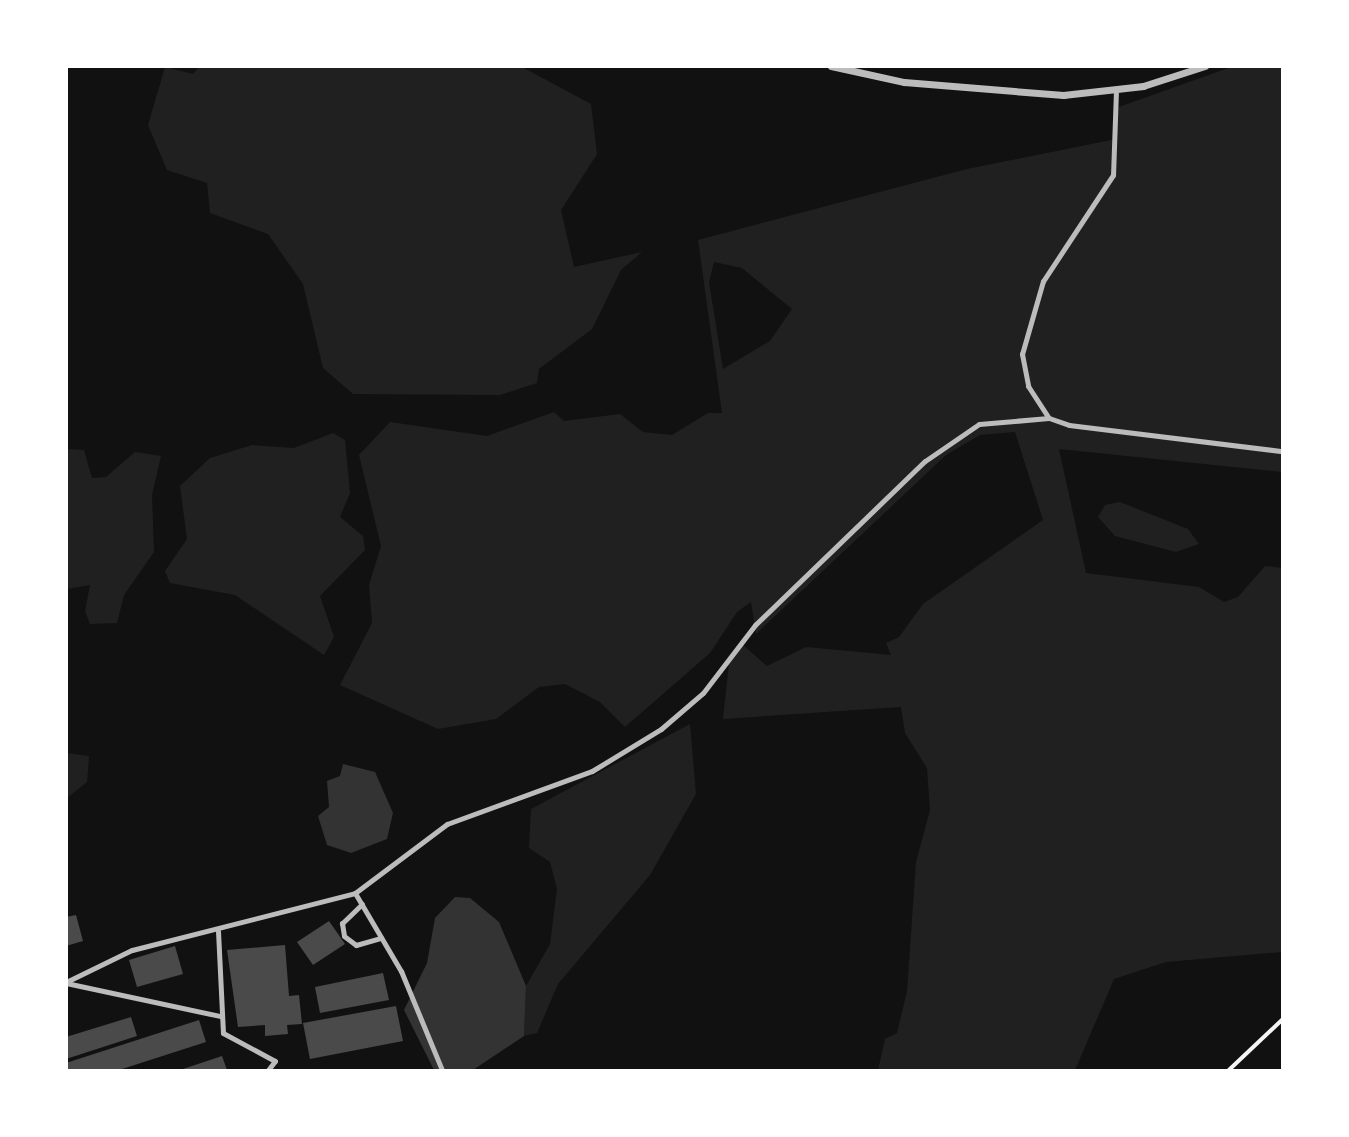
<!DOCTYPE html>
<html>
<head>
<meta charset="utf-8">
<style>
  body { margin:0 }
  #map { position:relative; width:1349px; height:1137px; overflow:hidden; background:#111; font-family:"DejaVu Sans",sans-serif }
  div>[style] { position:absolute }
  .green>* { inset:0; background:#202020 }
  .water>* { inset:0; background:#333 }
  .building>* { inset:0; background:#4a4a4a }
  .path>* { height:3.5px; margin:-1.75px; padding:0 1.75px; transform-origin:1.75px; border-radius:1.75px; background:#f5f5f5 }
  .service>* { height:5px; margin:-2.5px; padding:0 2.5px; transform-origin:2.5px; border-radius:2.5px; background:#bcbcbc }
  .minor>* { height:7px; margin:-3.5px; padding:0 3.5px; transform-origin:3.5px; border-radius:3.5px; background:#bcbcbc }
  span { translate:-50% -50%; white-space:nowrap; text-align:center; line-height:1.15; -webkit-text-stroke:6px #fff; paint-order:stroke }
  .frame { position:absolute; inset:0; border:68px solid #fff; pointer-events:none }
</style>
</head>
<body>
<div id="map">
  <div class="green">
    <i style="clip-path:polygon(200px 66px,522px 67px,591px 104px,597px 154px,561px 210px,574px 267px,642px 252px,621px 270px,592px 329px,539px 369px,537px 383px,500px 395px,353px 394px,323px 368px,303px 284px,268px 234px,210px 213px,207px 183px,167px 170px,148px 125px,165px 67px,193px 74px)"></i>
    <i style="clip-path:polygon(evenodd,1231px 67px,1282px 67px,1282px 472px,1059px 449px,1086px 573px,1199px 587px,1224px 602px,1238px 597px,1265px 566px,1282px 568px,1282px 952px,1166px 962px,1114px 979px,1075px 1070px,878px 1070px,885px 1039px,897px 1033px,907px 991px,916px 862px,930px 810px,927px 768px,905px 733px,901px 707px,723px 719px,729px 663px,743px 645px,767px 666px,806px 647px,891px 655px,886px 643px,899px 637px,923px 604px,1043px 520px,1015px 432px,980px 435px,946px 455px,756px 634px,751px 602px,737px 612px,710px 653px,625px 727px,600px 702px,565px 684px,539px 687px,496px 719px,438px 729px,340px 685px,372px 623px,369px 585px,381px 546px,359px 455px,390px 422px,487px 436px,554px 412px,564px 421px,620px 414px,643px 432px,672px 435px,708px 413px,722px 413px,698px 240px,967px 169px,1116px 139px,1116px 108px,1231px 67px,714px 262px,742px 268px,792px 309px,770px 341px,723px 369px,709px 282px,714px 262px)"></i>
    <i style="clip-path:polygon(333px 433px,345px 440px,350px 493px,340px 517px,363px 536px,365px 550px,320px 596px,334px 637px,324px 655px,235px 595px,170px 583px,165px 571px,187px 539px,180px 486px,210px 458px,252px 445px,294px 448px)"></i>
    <i style="clip-path:polygon(67px 449px,84px 450px,92px 478px,106px 477px,135px 452px,161px 456px,152px 495px,154px 552px,124px 595px,117px 623px,90px 624px,85px 611px,90px 585px,67px 589px)"></i>
    <i style="clip-path:polygon(1120px 502px,1188px 529px,1199px 544px,1176px 552px,1115px 536px,1098px 517px,1105px 505px)"></i>
    <i style="clip-path:polygon(690px 724px,696px 794px,650px 875px,558px 984px,537px 1033px,524px 1036px,526px 986px,550px 944px,557px 889px,550px 862px,529px 848px,531px 809px)"></i>
    <i style="clip-path:polygon(67px 753px,89px 756px,87px 782px,67px 798px)"></i>
  </div>
  <div class="water">
    <i style="clip-path:polygon(343px 764px,375px 772px,393px 813px,387px 839px,351px 853px,327px 845px,318px 816px,329px 807px,327px 781px,340px 776px)"></i>
    <i style="clip-path:polygon(455px 897px,470px 898px,499px 922px,526px 986px,524px 1036px,473px 1070px,434px 1070px,404px 1010px,427px 963px,435px 918px)"></i>
  </div>
  <div class="building">
    <i style="clip-path:polygon(76px 915px,83px 941px,66px 946px,66px 917px)"></i>
    <i style="clip-path:polygon(329px 921px,345px 944px,313px 965px,297px 942px)"></i>
    <i style="clip-path:polygon(285px 945px,289px 996px,299px 995px,302px 1024px,287px 1025px,288px 1034px,265px 1036px,265px 1025px,238px 1027px,227px 950px)"></i>
    <i style="clip-path:polygon(175px 946px,183px 974px,137px 987px,129px 960px)"></i>
    <i style="clip-path:polygon(383px 973px,389px 1000px,320px 1013px,315px 987px)"></i>
    <i style="clip-path:polygon(396px 1006px,403px 1041px,310px 1059px,303px 1023px)"></i>
    <i style="clip-path:polygon(131px 1017px,137px 1036px,66px 1059px,66px 1037px)"></i>
    <i style="clip-path:polygon(199px 1020px,206px 1042px,119px 1070px,66px 1070px,66px 1063px)"></i>
    <i style="clip-path:polygon(222px 1056px,227px 1070px,180px 1070px)"></i>
  </div>
  <div class="path">
    <i style="left:1229px;top:1070px;width:73px;rotate:-43.3deg"></i>
  </div>
  <div class="service">
    <i style="left:1116px;top:90px;width:85px;rotate:92deg"></i>
    <i style="left:1113px;top:175px;width:127px;rotate:123.4deg"></i>
    <i style="left:1043px;top:281px;width:76px;rotate:106deg"></i>
    <i style="left:1022px;top:354px;width:33px;rotate:79deg"></i>
    <i style="left:1028px;top:386px;width:38px;rotate:57deg"></i>
    <i style="left:1049px;top:418px;width:21px;rotate:19deg"></i>
    <i style="left:1069px;top:425px;width:215px;rotate:7deg"></i>
    <i style="left:355px;top:893px;width:91px;rotate:59.5deg"></i>
    <i style="left:401px;top:971px;width:107px;rotate:67.5deg"></i>
    <i style="left:362px;top:904px;width:28px;rotate:136deg"></i>
    <i style="left:342px;top:923px;width:13px;rotate:81deg"></i>
    <i style="left:344px;top:936px;width:15px;rotate:37deg"></i>
    <i style="left:356px;top:945px;width:26px;rotate:-16deg"></i>
    <i style="left:218px;top:931px;width:102px;rotate:87.2deg"></i>
    <i style="left:223px;top:1033px;width:59px;rotate:28.3deg"></i>
    <i style="left:275px;top:1061px;width:11px;rotate:128deg"></i>
    <i style="left:66px;top:982px;width:73px;rotate:-25.9deg"></i>
    <i style="left:132px;top:950px;width:230px;rotate:-14.3deg"></i>
    <i style="left:355px;top:893px;width:115px;rotate:-36.9deg"></i>
    <i style="left:447px;top:824px;width:154px;rotate:-20.1deg"></i>
    <i style="left:592px;top:771px;width:81px;rotate:-31.3deg"></i>
    <i style="left:661px;top:729px;width:55px;rotate:-40.6deg"></i>
    <i style="left:703px;top:693px;width:86px;rotate:-52.6deg"></i>
    <i style="left:755px;top:625px;width:236px;rotate:-44deg"></i>
    <i style="left:925px;top:461px;width:65px;rotate:-34.4deg"></i>
    <i style="left:979px;top:424px;width:70px;rotate:-4.9deg"></i>
    <i style="left:66px;top:983px;width:157px;rotate:12.1deg"></i>
  </div>
  <div class="minor">
    <i style="left:831px;top:66px;width:75px;rotate:12.4deg"></i>
    <i style="left:904px;top:82px;width:160px;rotate:4.7deg"></i>
    <i style="left:1063px;top:95px;width:81px;rotate:-6.4deg"></i>
    <i style="left:1143px;top:86px;width:65px;rotate:-17.9deg"></i>
  </div>
  <div class="frame"></div>
</div>
</body>
</html>
